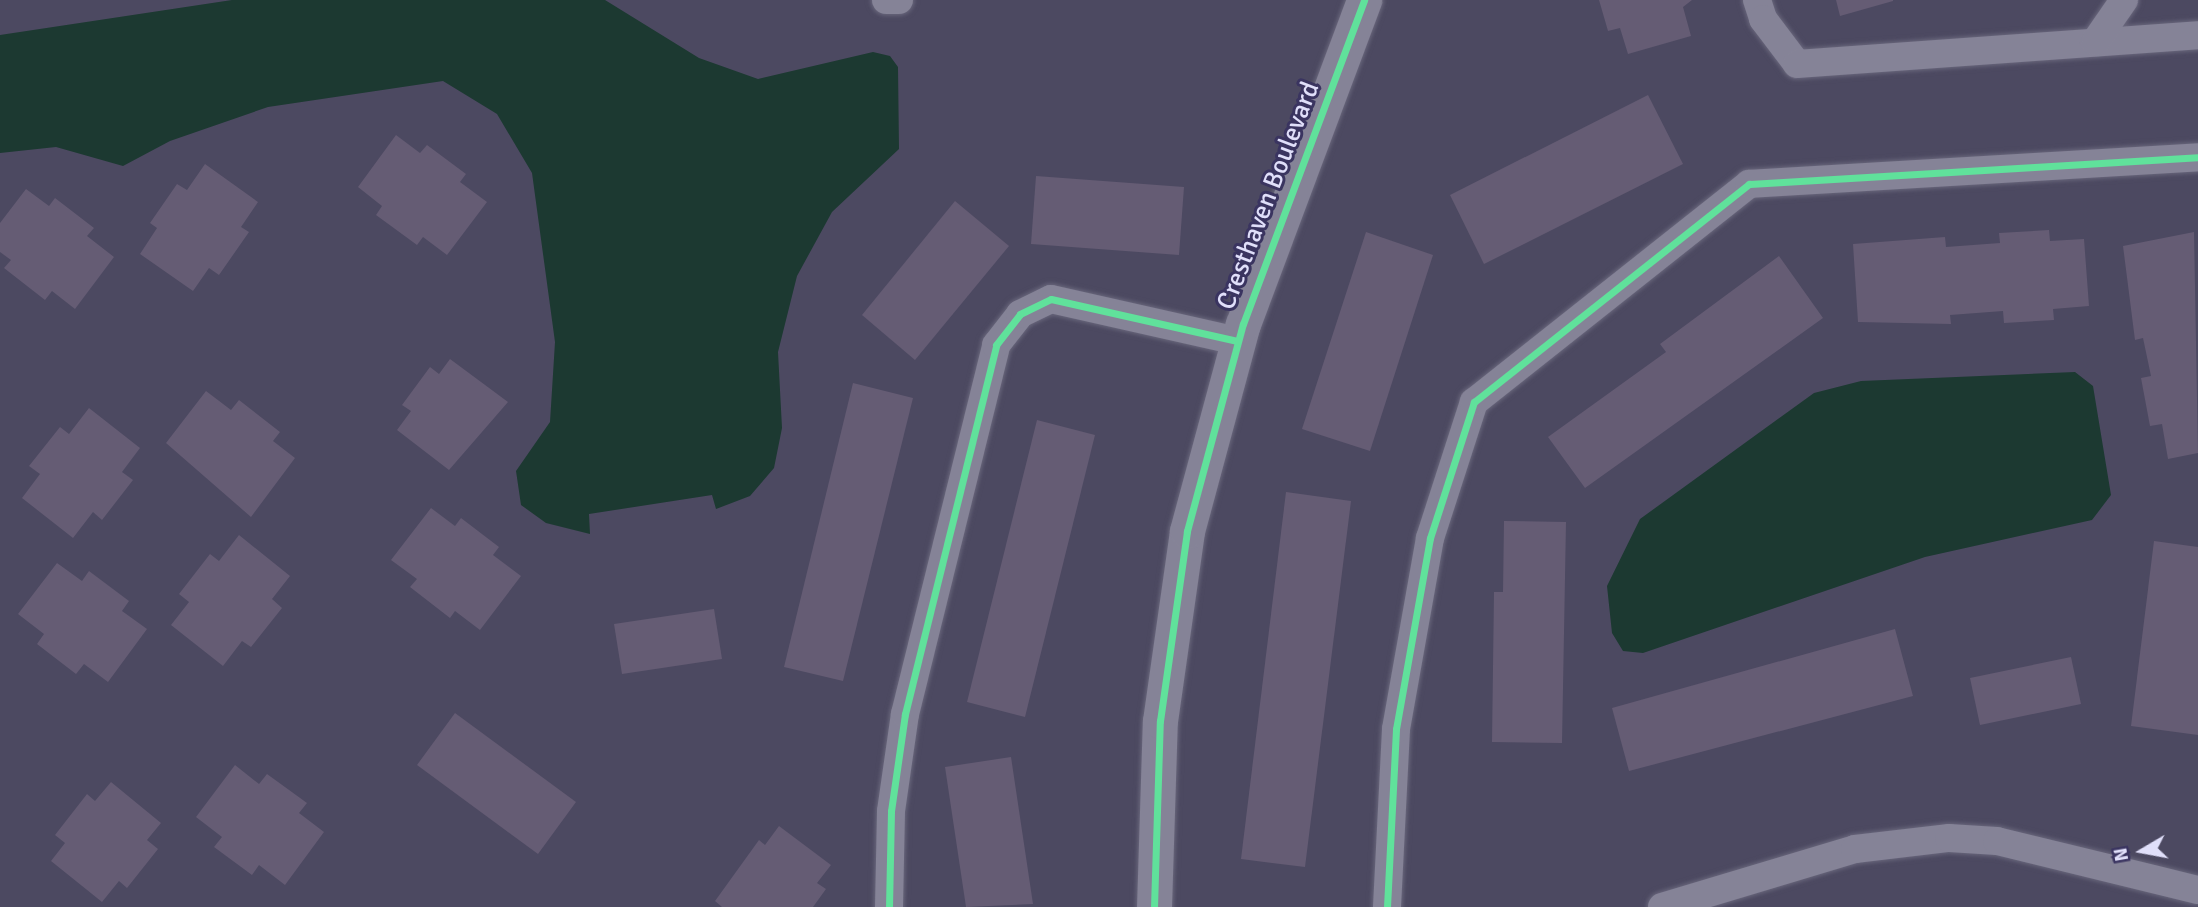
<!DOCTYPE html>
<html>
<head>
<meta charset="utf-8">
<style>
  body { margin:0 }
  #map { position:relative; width:2198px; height:907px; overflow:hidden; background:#4c4961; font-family:Signika,sans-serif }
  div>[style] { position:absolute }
  .water>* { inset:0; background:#1c3931 }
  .building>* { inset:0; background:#655c74 }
  .roads { filter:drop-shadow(0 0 2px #68667b) drop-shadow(0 0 2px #68667b) }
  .minor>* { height:28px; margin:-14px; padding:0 14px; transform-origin:14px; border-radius:14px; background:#858397 }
  .tertiary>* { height:35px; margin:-17.5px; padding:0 17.5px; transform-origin:17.5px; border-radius:17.5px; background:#858397 }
  .cycleway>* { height:7px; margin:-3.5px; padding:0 3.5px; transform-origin:3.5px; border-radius:3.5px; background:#60e19b }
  span { translate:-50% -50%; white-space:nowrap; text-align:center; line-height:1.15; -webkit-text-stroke:6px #3a3460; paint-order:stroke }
  .street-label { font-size:26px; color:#e0dffa }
  .north { position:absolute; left:2107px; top:816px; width:70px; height:70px; -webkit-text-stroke:5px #3a3460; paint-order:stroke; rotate:260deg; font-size:19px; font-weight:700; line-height:28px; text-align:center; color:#e0dffa }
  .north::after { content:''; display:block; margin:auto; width:24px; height:32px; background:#e0dffa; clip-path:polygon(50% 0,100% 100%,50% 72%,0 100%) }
</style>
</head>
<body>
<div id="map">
  <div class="water">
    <i style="clip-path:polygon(232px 0,605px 0,699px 58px,758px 79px,873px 52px,890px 56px,898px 67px,899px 149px,832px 212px,797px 276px,778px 352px,782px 428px,774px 468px,750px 496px,716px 509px,712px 495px,589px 514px,590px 534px,546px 523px,521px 505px,516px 471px,550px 422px,555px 342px,532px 173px,497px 114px,443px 81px,268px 107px,170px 141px,123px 166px,56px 147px,0 153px,0 35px)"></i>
    <i style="clip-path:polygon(2075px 372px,2093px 386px,2111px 495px,2092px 520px,1925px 557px,1643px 653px,1623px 651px,1612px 633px,1607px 586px,1640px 519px,1814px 393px,1861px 381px)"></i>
  </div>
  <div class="building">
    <i style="clip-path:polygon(1599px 0,1692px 0,1683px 7px,1691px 36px,1628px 54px,1620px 28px,1608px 31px)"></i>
    <i style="clip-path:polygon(1836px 0,1893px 0,1893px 1px,1840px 16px)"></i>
    <i style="clip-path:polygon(1648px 95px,1683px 164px,1484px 264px,1450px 195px)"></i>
    <i style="clip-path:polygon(396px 135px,420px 153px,427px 145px,466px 174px,460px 182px,487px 202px,447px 255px,423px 237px,417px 245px,376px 215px,382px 206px,358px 187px)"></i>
    <i style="clip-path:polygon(205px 164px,258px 202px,241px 227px,249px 232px,219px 275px,209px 268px,193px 291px,140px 254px,157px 228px,150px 223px,177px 184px,187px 190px)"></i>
    <i style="clip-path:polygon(1036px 176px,1184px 187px,1179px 255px,1031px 244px)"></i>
    <i style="clip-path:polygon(26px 189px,49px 206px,55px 198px,94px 228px,87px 236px,114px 257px,75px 309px,52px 291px,45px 300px,4px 268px,11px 260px,0 252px,0 223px)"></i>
    <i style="clip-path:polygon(955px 201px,1009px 246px,915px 360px,862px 315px)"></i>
    <i style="clip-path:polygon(2049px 230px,2050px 241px,2084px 239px,2089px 306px,2053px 309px,2054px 320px,2004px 323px,2003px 311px,1950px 315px,1951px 324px,1858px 322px,1853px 244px,1945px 237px,1946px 247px,2000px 243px,1999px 233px)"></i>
    <i style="clip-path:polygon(1366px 232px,1433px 255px,1370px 451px,1302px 429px)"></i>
    <i style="clip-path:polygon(2194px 232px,2198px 453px,2168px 459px,2162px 424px,2150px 426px,2141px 378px,2151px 376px,2143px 338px,2135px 340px,2123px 246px)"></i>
    <i style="clip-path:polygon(1779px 256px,1823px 318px,1585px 488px,1548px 437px,1666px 352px,1660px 344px)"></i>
    <i style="clip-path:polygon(450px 359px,508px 402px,449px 470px,397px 430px,411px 411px,402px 405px,430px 367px,439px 374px)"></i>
    <i style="clip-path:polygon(853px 383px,913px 398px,843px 681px,784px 667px)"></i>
    <i style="clip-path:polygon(206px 391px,231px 410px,239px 400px,280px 432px,273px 441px,295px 458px,251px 517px,166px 443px)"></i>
    <i style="clip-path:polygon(89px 408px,140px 448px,122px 472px,133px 480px,102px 520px,93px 512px,73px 538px,22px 498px,40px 474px,29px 466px,60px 427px,69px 434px)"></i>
    <i style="clip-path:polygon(1037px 420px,1095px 435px,1025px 717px,967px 702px)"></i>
    <i style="clip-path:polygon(1286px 492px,1351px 501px,1305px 867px,1241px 859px)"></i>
    <i style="clip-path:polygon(431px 508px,455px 526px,461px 518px,499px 547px,493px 555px,521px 576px,480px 630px,455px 611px,450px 618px,410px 587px,417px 579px,391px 560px)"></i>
    <i style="clip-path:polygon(1504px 521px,1566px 522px,1562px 743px,1492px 742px,1494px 592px,1503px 592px)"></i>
    <i style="clip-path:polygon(239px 535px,290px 576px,272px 599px,282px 608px,251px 647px,242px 641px,223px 666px,171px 625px,189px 602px,179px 594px,210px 554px,219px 561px)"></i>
    <i style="clip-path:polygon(2154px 541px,2198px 547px,2198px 735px,2131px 726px)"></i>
    <i style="clip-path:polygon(57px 563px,82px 581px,89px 571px,129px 601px,122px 611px,147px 629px,108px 682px,84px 664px,76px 674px,37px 644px,44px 634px,18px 614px)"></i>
    <i style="clip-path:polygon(714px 609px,722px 659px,622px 674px,614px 624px)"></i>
    <i style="clip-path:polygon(1895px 629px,1913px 696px,1629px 771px,1612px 708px)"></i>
    <i style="clip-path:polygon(2071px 657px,2081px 704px,1980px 725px,1970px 678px)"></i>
    <i style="clip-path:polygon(455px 713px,576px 802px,538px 854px,417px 765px)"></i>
    <i style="clip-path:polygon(1011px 757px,1033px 904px,966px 907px,945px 767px)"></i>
    <i style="clip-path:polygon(235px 765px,259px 784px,267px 774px,307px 803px,299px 813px,324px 832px,285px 885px,259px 865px,252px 875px,214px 847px,222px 837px,196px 817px)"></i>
    <i style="clip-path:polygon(111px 782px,161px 823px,147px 840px,158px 849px,127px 888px,119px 881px,102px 902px,51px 861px,65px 843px,55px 835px,87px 794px,95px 801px)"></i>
    <i style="clip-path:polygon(779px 826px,831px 865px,817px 883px,826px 889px,813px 907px,722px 907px,715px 901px,759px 840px,765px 845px)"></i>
  </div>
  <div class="roads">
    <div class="minor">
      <i style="left:886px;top:0;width:13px"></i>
      <i style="left:1757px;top:0;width:20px;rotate:72deg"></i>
      <i style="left:1763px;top:19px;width:56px;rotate:52.9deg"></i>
      <i style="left:1797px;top:64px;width:402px;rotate:-4.1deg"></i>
      <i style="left:2095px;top:42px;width:51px;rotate:-55.4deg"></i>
      <i style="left:889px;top:907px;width:96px;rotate:-88.8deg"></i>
      <i style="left:891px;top:811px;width:98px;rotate:-81.8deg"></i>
      <i style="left:905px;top:714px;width:380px;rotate:-76.1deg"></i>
      <i style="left:996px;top:345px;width:39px;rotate:-52deg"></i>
      <i style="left:1020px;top:314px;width:34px;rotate:-26deg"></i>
      <i style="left:1051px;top:299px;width:191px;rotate:12.7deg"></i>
      <i style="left:1387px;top:907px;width:178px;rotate:-87.1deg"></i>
      <i style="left:1396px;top:729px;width:194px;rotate:-79.9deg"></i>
      <i style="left:1430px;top:538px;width:143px;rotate:-72.1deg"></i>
      <i style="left:1474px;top:402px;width:351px;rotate:-38.4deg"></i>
      <i style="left:1749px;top:184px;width:450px;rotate:-3.4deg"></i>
      <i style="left:1662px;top:907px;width:202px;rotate:-16.7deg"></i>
      <i style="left:1855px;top:849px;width:95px;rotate:-6.7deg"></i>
      <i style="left:1949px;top:838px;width:48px;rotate:3.6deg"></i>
      <i style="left:1997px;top:841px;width:207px;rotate:13.7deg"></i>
    </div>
    <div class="tertiary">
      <i style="left:1154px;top:907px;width:186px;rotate:-88.2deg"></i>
      <i style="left:1160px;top:721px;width:192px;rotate:-81.9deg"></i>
      <i style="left:1187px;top:531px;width:214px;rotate:-74.9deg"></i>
      <i style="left:1243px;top:324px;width:346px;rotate:-69.5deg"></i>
    </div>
  </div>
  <div class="cycleway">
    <i style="left:889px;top:907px;width:96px;rotate:-88.8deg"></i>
    <i style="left:891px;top:811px;width:98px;rotate:-81.8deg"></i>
    <i style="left:905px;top:714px;width:380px;rotate:-76.1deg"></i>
    <i style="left:996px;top:345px;width:39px;rotate:-52deg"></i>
    <i style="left:1020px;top:314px;width:34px;rotate:-26deg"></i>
    <i style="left:1051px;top:299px;width:191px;rotate:12.7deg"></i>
    <i style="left:1154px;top:907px;width:186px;rotate:-88.2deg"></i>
    <i style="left:1160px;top:721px;width:192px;rotate:-81.9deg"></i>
    <i style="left:1187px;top:531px;width:214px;rotate:-74.9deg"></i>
    <i style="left:1243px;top:324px;width:346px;rotate:-69.5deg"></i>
    <i style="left:1387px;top:907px;width:178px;rotate:-87.1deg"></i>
    <i style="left:1396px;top:729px;width:194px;rotate:-79.9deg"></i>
    <i style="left:1430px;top:538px;width:143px;rotate:-72.1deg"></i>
    <i style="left:1474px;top:402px;width:351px;rotate:-38.4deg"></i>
    <i style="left:1749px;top:184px;width:450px;rotate:-3.4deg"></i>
  </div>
  <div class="street-label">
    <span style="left:1269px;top:196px;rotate:-69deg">Cresthaven Boulevard</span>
  </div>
  <div class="north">N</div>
</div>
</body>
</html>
